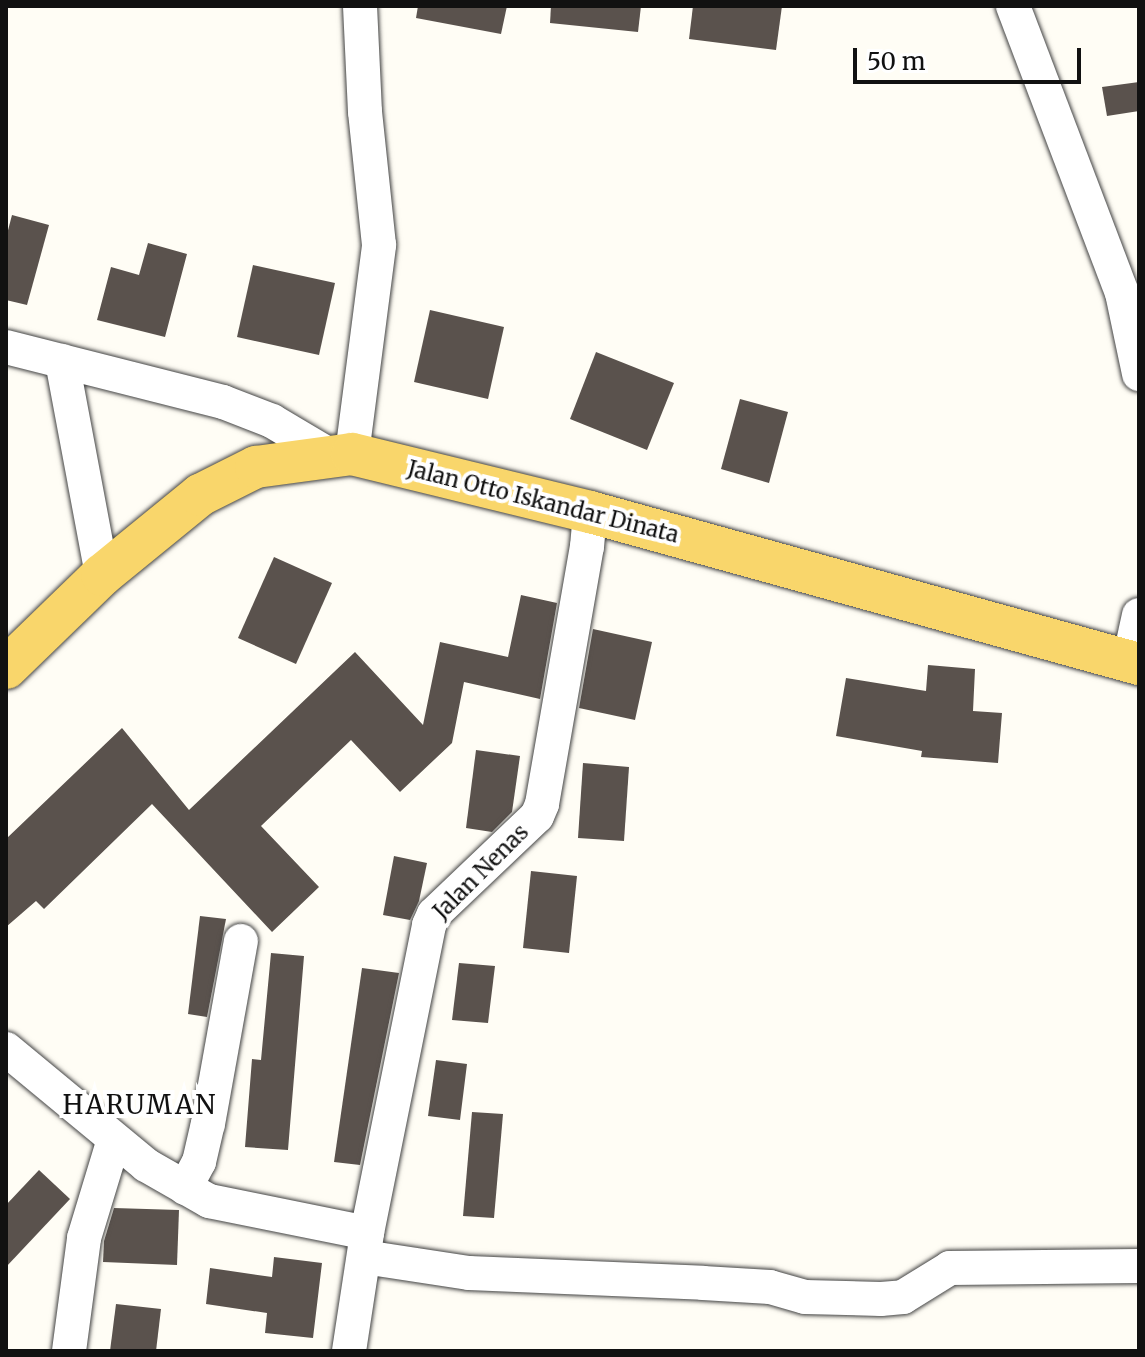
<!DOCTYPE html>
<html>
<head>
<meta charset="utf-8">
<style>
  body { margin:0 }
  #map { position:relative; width:1145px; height:1357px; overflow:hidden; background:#fffdf5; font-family:Merriweather,serif }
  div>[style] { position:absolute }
  .building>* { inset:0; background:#5a524d }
  .roads { filter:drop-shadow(0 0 2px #444) drop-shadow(0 0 2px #444) }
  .minor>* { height:34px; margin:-17px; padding:0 17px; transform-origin:17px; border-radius:17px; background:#fff }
  .major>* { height:42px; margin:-21px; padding:0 21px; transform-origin:21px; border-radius:21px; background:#f9d66b }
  span { translate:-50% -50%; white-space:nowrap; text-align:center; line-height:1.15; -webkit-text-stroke:8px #fff; paint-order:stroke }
  .street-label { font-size:22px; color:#111 }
  .quarter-label { font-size:26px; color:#111; letter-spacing:2px }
  .frame { position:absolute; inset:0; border:8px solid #111; pointer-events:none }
  .scale { position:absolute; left:853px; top:48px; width:228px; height:36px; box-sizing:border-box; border:4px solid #111; border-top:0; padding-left:10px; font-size:24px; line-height:28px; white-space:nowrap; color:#111; -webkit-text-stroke:6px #fff; paint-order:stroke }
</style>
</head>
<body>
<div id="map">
  <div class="building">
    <i style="clip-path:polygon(418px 6px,507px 6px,501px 34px,416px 18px)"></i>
    <i style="clip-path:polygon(551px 6px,641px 6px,638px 32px,550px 23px)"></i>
    <i style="clip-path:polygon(693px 6px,782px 6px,776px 50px,689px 39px)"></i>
    <i style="clip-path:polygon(1139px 82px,1139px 111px,1107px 116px,1102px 87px)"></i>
    <i style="clip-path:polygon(12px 215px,49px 225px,27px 305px,6px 300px,6px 238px)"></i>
    <i style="clip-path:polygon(148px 243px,187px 254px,165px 337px,97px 320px,111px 267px,139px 275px)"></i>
    <i style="clip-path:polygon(253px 265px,335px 283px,319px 355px,237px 337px)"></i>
    <i style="clip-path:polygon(430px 310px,504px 327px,488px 399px,414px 382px)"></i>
    <i style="clip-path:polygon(596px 352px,674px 383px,647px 450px,570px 419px)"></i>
    <i style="clip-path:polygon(740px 399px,788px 412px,769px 483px,721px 469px)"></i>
    <i style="clip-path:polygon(274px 557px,332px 583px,296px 664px,238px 638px)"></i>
    <i style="clip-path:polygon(521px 595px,557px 603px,540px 699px,464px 682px,452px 743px,400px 792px,351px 740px,261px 826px,319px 887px,272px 932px,152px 804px,44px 909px,36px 901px,6px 927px,6px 839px,122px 728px,189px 810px,355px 652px,423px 725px,440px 642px,508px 657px)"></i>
    <i style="clip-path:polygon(593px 629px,652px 642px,635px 720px,579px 708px)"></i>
    <i style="clip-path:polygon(928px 665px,975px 669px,973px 711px,1002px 713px,998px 763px,921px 757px,922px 751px,836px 736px,846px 678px,926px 691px)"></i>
    <i style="clip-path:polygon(476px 750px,520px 756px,512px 812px,492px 832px,466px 828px)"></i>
    <i style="clip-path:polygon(583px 763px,629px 767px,624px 841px,578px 838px)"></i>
    <i style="clip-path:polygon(394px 856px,427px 863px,419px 901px,410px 920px,383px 915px)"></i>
    <i style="clip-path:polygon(531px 871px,577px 876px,569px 953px,523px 948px)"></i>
    <i style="clip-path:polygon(200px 916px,226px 919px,207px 1017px,188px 1014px)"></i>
    <i style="clip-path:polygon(271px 953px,304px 956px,288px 1150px,245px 1147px,252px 1059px,261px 1060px)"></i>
    <i style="clip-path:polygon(459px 963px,495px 966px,488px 1023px,452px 1020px)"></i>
    <i style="clip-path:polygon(362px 968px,399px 973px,360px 1165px,334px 1162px)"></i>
    <i style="clip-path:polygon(436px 1060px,467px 1064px,460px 1120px,428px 1116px)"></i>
    <i style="clip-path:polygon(472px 1112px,503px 1114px,494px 1218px,463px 1216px)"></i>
    <i style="clip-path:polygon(39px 1170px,70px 1199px,6px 1267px,6px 1205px)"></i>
    <i style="clip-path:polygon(114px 1208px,179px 1210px,177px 1265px,103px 1262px,104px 1241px)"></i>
    <i style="clip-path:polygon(274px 1257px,322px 1263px,313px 1338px,265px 1333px,267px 1313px,206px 1304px,210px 1268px,272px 1277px)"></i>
    <i style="clip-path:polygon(116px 1304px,161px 1309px,156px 1351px,110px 1351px)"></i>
  </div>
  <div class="roads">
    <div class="minor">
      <i style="left:1013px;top:6px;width:307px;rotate:69.2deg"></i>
      <i style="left:1122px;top:293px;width:83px;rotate:78.1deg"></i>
      <i style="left:6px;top:347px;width:224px;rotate:14.2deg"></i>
      <i style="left:223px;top:402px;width:53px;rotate:21.2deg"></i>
      <i style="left:272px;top:421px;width:69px;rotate:30.7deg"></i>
      <i style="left:62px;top:361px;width:218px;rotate:79.4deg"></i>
      <i style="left:352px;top:454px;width:211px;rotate:-82.6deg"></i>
      <i style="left:379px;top:245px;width:134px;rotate:-96deg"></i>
      <i style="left:365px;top:112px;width:106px;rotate:-92.7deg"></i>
      <i style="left:1129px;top:661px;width:47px;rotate:-77.7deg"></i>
      <i style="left:6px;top:1049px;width:182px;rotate:39.6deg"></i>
      <i style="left:146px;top:1165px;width:73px;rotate:29.7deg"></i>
      <i style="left:209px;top:1201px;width:161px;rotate:11.4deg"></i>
      <i style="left:185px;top:1188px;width:30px;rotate:-62deg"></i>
      <i style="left:199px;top:1162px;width:39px;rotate:-77deg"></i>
      <i style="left:208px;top:1124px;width:186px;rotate:-79.8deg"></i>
      <i style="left:364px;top:1257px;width:106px;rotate:8.7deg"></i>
      <i style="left:469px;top:1273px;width:234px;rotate:2.4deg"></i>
      <i style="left:703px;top:1283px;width:67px;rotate:3.4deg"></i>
      <i style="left:770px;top:1287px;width:36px;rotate:16deg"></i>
      <i style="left:805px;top:1297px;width:76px;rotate:1.5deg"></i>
      <i style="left:881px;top:1299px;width:22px;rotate:-5deg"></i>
      <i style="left:903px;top:1297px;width:55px;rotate:-31.7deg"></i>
      <i style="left:950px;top:1268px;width:189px;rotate:-0.6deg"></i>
      <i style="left:69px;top:1351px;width:114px;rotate:-82.4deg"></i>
      <i style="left:84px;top:1238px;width:103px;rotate:-73.1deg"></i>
      <i style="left:349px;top:1351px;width:119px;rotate:-81.3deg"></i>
      <i style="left:367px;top:1233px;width:314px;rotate:-78.6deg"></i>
      <i style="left:429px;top:925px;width:12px;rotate:-66deg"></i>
      <i style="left:434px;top:914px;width:142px;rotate:-43.6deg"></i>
      <i style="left:537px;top:816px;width:13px;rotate:-67deg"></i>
      <i style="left:542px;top:804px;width:261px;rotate:-80.1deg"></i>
      <i style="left:587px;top:547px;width:35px;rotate:-85deg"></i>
    </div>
    <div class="major">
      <i style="left:6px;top:668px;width:134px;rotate:-44.1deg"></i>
      <i style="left:102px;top:575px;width:127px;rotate:-39.2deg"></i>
      <i style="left:200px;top:495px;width:63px;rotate:-26.6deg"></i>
      <i style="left:256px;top:467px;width:97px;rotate:-7.7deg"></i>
      <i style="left:352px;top:454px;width:245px;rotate:13.7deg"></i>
      <i style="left:590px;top:512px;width:570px;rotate:15.48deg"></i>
    </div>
  </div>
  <div class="street-label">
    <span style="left:543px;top:502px;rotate:14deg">Jalan Otto Iskandar Dinata</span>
    <span style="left:481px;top:872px;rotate:-45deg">Jalan Nenas</span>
  </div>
  <div class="quarter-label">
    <span style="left:140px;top:1105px">HARUMAN</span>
  </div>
  <div class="frame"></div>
  <div class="scale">50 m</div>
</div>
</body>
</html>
